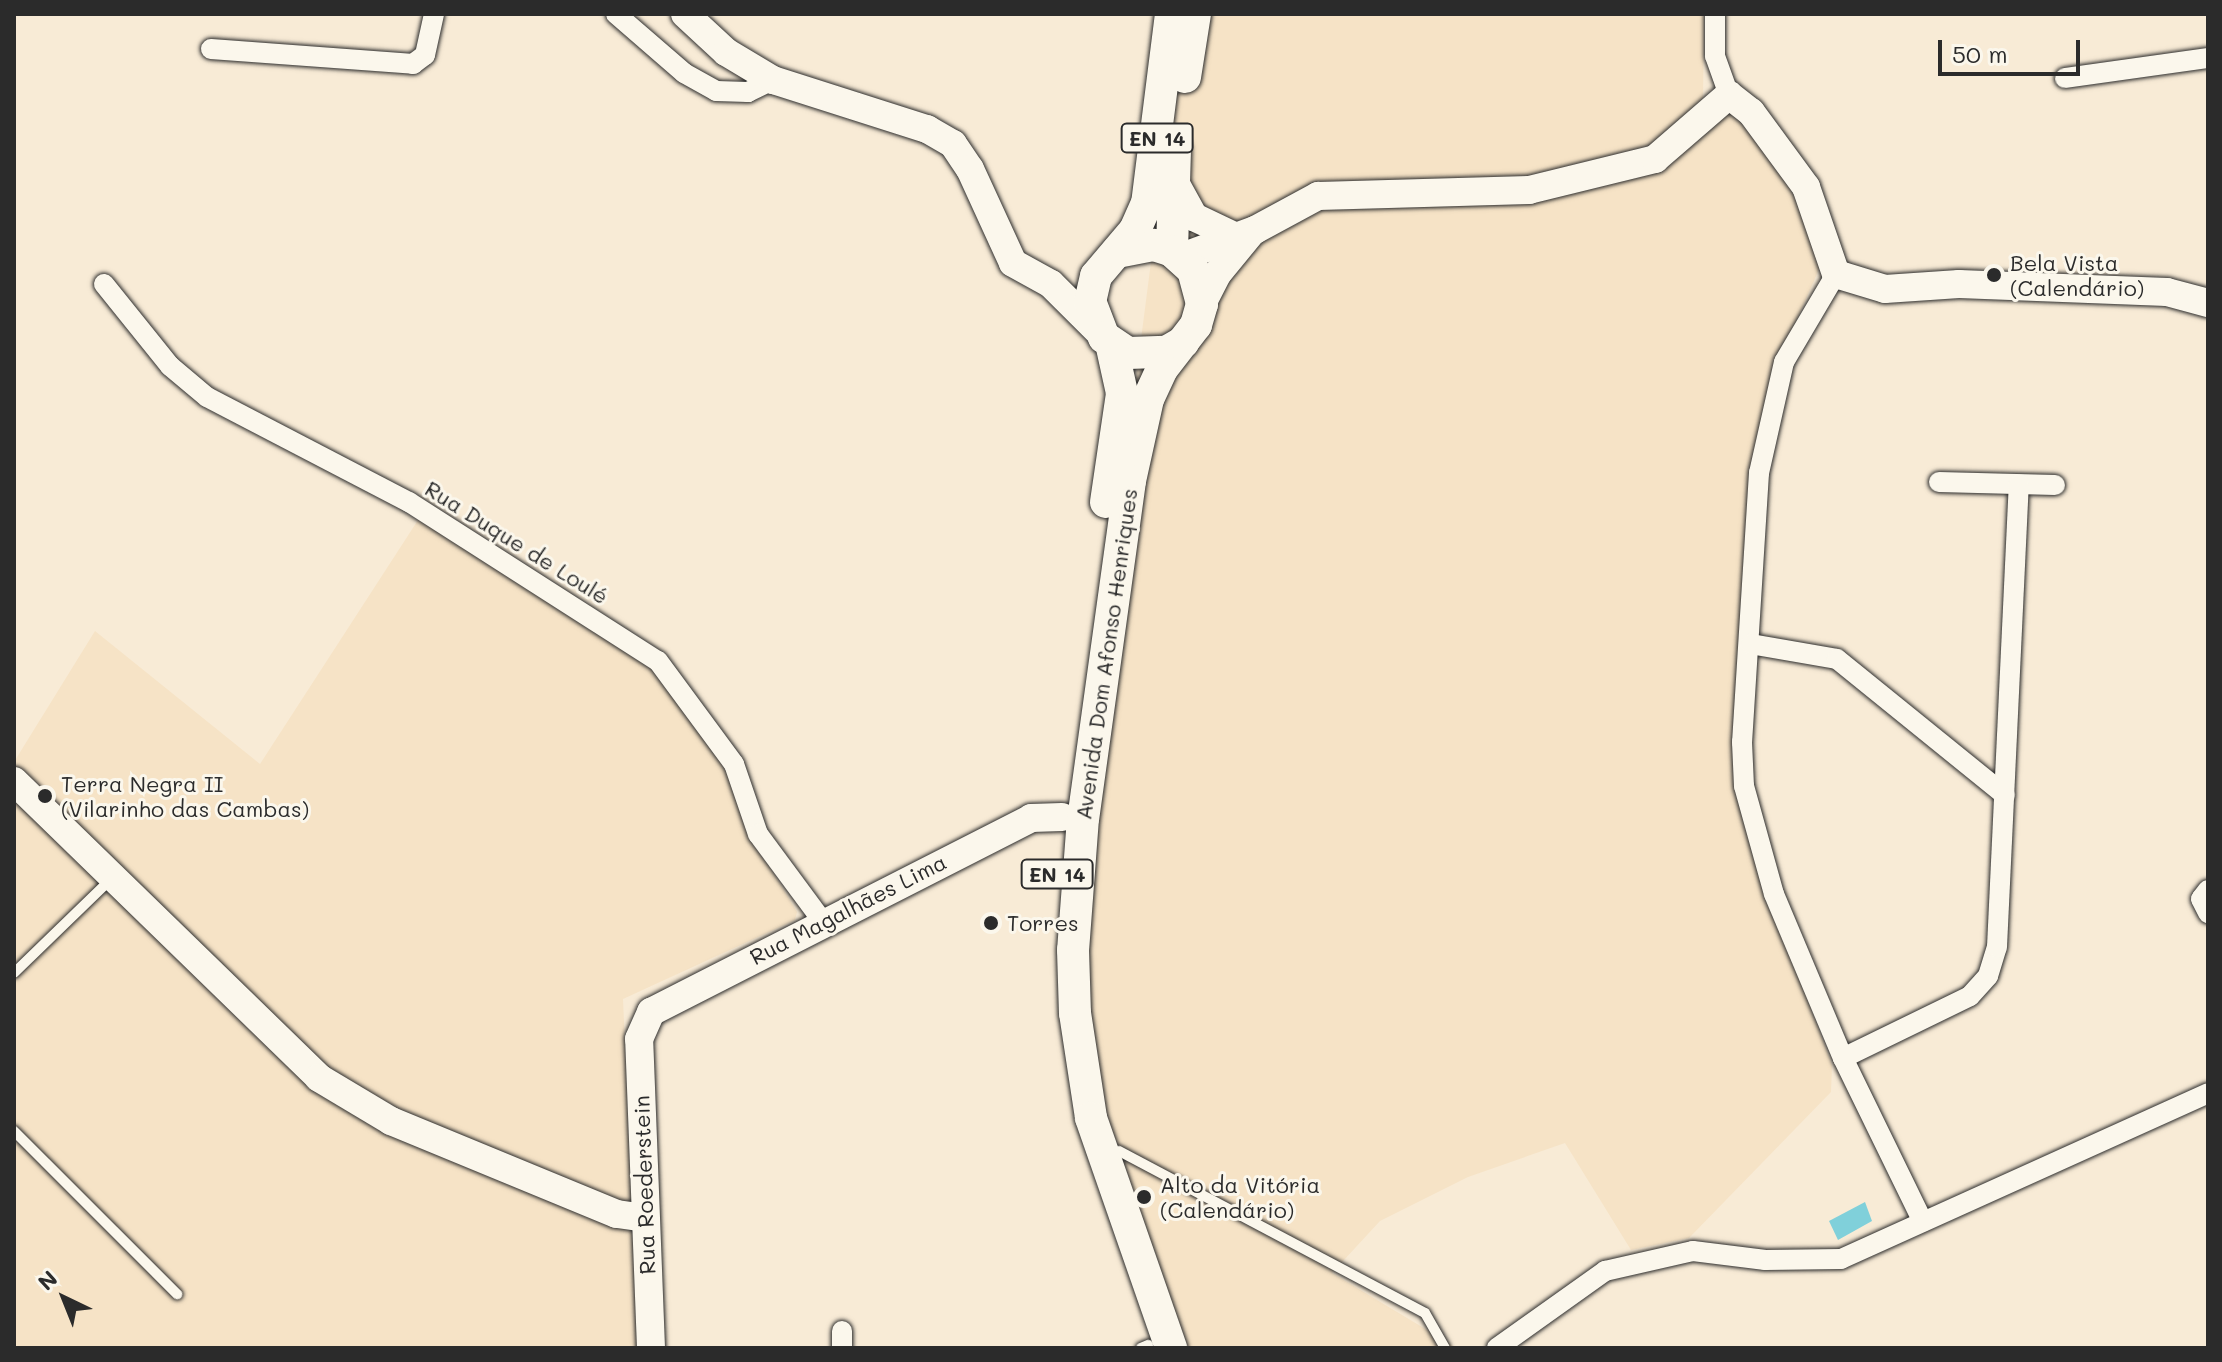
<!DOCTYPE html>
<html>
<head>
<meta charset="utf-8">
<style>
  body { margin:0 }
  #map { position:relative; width:2222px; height:1362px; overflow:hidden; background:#f8ebd6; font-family:Mali,sans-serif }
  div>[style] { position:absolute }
  .built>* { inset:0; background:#f6e3c6 }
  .water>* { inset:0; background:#80d0da }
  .roads { filter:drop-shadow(0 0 2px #2b2b2b) drop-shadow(0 0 2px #2b2b2b) }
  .lane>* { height:10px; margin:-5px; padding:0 5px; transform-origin:5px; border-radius:5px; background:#fbf7ec }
  .street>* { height:20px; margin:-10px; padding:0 10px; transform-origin:10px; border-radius:10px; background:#fbf7ec }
  .secondary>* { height:28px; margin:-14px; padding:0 14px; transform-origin:14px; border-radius:14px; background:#fbf7ec }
  .primary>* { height:32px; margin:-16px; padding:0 16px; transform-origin:16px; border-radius:16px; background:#fbf7ec }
  .dots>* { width:22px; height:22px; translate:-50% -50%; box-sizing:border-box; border:4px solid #fbf7ec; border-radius:50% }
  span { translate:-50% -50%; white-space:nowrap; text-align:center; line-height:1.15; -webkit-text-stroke:6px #fbf7ec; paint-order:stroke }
  .shield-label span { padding:2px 6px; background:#fbf7ec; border:2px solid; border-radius:6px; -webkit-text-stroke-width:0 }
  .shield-label { font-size:20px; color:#2b2b2b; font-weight:700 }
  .poi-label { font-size:22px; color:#2b2b2b }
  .left { translate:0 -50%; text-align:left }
  .street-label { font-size:22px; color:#2b2b2b }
  .frame { position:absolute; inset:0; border:16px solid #2b2b2b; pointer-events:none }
  .north { position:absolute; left:24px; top:1258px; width:80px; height:80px; -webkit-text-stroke:6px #fbf7ec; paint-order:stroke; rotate:317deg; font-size:22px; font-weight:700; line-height:32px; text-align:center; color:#2b2b2b }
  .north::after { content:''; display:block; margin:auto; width:28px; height:36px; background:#2b2b2b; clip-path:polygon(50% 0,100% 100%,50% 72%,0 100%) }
  .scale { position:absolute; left:1938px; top:40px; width:142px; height:36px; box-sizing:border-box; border:4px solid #2b2b2b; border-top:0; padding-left:10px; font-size:24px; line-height:28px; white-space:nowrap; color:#2b2b2b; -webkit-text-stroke:6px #fbf7ec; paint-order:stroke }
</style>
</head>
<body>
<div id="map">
  <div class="built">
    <i style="clip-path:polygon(1183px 14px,1704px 14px,1703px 100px,1740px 114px,1800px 193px,1820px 267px,1776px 367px,1743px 570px,1737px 693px,1778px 921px,1832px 1065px,1831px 1092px,1689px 1238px,1631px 1250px,1565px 1143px,1468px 1177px,1380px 1221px,1332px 1273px,1457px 1348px,1168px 1348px,1078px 1107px,1100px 657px)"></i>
    <i style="clip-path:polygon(420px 517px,651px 662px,729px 769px,766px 861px,797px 912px,795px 920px,623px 999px,638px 1348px,14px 1348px,14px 762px,95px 631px,260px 764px)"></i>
  </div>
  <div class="water">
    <i style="clip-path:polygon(1865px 1202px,1872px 1221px,1838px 1240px,1829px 1221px)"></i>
  </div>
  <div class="roads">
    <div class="lane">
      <i style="left:14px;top:973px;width:134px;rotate:-44.1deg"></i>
      <i style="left:14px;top:1131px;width:231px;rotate:45deg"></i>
      <i style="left:1119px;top:1151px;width:346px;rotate:27.9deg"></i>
      <i style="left:1425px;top:1313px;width:40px;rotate:60.3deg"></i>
      <i style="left:1141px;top:1348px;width:8px;rotate:-23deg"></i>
    </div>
    <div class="street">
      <i style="left:616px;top:14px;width:90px;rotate:40.9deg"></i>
      <i style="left:684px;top:73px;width:37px;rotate:29deg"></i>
      <i style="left:716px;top:91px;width:32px;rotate:2deg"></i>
      <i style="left:748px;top:92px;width:28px;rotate:-26deg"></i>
      <i style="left:1715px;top:14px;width:42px;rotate:90deg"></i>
      <i style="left:1715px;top:56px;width:41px;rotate:70.3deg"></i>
      <i style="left:211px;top:49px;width:203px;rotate:4.2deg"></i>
      <i style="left:413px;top:64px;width:15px;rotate:-37deg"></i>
      <i style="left:425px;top:55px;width:42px;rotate:-77.6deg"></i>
      <i style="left:2065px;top:78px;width:144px;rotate:-8deg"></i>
      <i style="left:1836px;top:274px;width:102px;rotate:120.6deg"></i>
      <i style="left:1784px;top:362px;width:114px;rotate:102.7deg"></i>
      <i style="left:1759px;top:473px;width:270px;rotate:93.6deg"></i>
      <i style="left:1742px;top:742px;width:44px;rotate:87.4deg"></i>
      <i style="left:1744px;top:786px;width:112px;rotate:74.5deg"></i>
      <i style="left:1774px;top:894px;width:178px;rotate:67.2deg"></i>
      <i style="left:1843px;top:1058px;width:182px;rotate:64deg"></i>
      <i style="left:104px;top:284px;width:105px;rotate:51.2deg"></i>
      <i style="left:170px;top:366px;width:48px;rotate:40deg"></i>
      <i style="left:207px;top:397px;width:228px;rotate:27.5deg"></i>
      <i style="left:409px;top:502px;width:295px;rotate:32.6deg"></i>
      <i style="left:658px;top:661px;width:128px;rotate:53.6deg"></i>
      <i style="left:734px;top:764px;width:74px;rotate:71.1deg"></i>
      <i style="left:758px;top:834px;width:109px;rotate:53.5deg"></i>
      <i style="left:1939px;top:482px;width:116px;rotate:1.5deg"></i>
      <i style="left:1751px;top:644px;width:87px;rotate:9.9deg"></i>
      <i style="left:1837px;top:659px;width:216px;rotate:39deg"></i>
      <i style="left:2208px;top:890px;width:11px;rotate:128deg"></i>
      <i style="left:2201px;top:899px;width:16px;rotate:63deg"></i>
      <i style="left:1843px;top:1058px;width:141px;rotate:-26deg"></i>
      <i style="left:1970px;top:996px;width:27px;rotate:-48deg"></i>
      <i style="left:1988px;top:976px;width:30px;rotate:-73deg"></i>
      <i style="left:1997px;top:947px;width:463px;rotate:-87.3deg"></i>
      <i style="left:842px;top:1331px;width:17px;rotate:90deg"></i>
      <i style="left:1497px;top:1348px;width:133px;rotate:-35.5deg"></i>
      <i style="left:1605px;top:1271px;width:90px;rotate:-12.8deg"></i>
      <i style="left:1693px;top:1251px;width:73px;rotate:7.1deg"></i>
      <i style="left:1765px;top:1260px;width:76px;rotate:-0.8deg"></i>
      <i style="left:1841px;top:1259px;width:403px;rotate:-24.3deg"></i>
    </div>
    <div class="secondary">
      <i style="left:685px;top:14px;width:56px;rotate:42.8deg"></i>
      <i style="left:726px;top:52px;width:55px;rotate:30.8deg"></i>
      <i style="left:773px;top:80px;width:162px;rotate:17.7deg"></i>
      <i style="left:927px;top:129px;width:30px;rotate:30deg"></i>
      <i style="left:953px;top:144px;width:30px;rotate:56deg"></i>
      <i style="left:970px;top:169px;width:103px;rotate:65.4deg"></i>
      <i style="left:1013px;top:263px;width:43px;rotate:28.9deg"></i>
      <i style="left:1051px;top:284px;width:71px;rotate:45deg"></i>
      <i style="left:1172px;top:177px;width:46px;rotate:61.2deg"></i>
      <i style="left:1194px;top:217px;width:47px;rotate:25.5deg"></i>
      <i style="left:1182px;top:257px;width:78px;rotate:-20.3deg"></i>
      <i style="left:1255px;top:230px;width:72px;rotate:-28.4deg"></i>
      <i style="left:1318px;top:196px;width:211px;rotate:-1.6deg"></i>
      <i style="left:1529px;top:190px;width:130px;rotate:-13.8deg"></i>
      <i style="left:1655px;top:159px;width:98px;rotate:-40.9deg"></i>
      <i style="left:1729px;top:95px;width:28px;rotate:38deg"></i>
      <i style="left:1751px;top:112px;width:93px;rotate:53.7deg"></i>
      <i style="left:1806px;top:187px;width:92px;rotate:71deg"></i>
      <i style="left:1836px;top:274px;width:51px;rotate:17deg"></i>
      <i style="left:1885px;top:289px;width:74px;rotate:-3.9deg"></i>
      <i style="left:1959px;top:284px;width:208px;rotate:2.2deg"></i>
      <i style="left:2167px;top:292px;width:42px;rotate:15deg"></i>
      <i style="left:1202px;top:304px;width:35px;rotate:-63deg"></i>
      <i style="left:1218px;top:273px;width:52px;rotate:-50.5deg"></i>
      <i style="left:14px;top:781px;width:426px;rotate:44.2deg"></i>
      <i style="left:319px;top:1078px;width:84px;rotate:30.8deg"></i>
      <i style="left:391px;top:1121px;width:244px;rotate:22.4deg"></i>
      <i style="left:617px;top:1214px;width:27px;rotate:8deg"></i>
      <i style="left:651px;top:1348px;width:309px;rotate:-92.2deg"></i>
      <i style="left:639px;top:1039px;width:30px;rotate:-66deg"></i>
      <i style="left:651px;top:1012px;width:427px;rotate:-27deg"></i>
      <i style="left:1031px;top:818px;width:31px;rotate:-2deg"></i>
    </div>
    <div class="primary">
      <i style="left:1171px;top:14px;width:191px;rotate:97.2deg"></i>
      <i style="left:1147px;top:203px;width:30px;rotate:114deg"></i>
      <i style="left:1135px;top:230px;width:60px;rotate:130.3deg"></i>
      <i style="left:1096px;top:276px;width:26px;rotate:103deg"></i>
      <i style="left:1090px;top:301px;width:39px;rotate:69deg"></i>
      <i style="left:1104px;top:337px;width:29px;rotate:34deg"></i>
      <i style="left:1128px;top:353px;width:38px;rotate:-2deg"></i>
      <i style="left:1166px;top:352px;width:20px;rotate:-30deg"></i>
      <i style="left:1185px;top:77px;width:64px;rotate:-81deg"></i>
      <i style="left:1172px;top:251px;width:101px;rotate:-88.3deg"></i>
      <i style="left:1117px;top:252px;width:38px;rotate:-11deg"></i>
      <i style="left:1154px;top:245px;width:19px;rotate:18deg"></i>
      <i style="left:1172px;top:251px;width:28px;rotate:42deg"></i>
      <i style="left:1193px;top:270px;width:35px;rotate:75deg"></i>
      <i style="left:1202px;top:304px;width:22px;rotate:106deg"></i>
      <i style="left:1196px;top:325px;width:56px;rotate:127.7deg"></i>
      <i style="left:1162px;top:369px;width:33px;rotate:115deg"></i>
      <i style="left:1148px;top:399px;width:84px;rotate:102.4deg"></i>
      <i style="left:1130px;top:481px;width:340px;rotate:97.9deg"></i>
      <i style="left:1083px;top:818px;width:132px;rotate:94.3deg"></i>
      <i style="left:1073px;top:950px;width:63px;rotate:88.2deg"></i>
      <i style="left:1075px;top:1013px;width:106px;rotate:81.3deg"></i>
      <i style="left:1091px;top:1118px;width:244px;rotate:70.8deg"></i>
      <i style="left:1106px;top:502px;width:110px;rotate:-81.6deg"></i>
      <i style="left:1122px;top:393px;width:51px;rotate:-102.4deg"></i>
    </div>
  </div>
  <div class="dots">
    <i style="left:1994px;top:275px;background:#2b2b2b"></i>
    <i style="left:45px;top:796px;background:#2b2b2b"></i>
    <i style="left:991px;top:923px;background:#2b2b2b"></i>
    <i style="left:1144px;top:1197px;background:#2b2b2b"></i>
  </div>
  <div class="shield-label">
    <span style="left:1157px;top:138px">EN 14</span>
    <span style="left:1057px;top:874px">EN 14</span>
  </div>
  <div class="poi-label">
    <span class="left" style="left:2010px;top:275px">Bela Vista<br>(Calendário)</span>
    <span class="left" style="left:61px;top:796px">Terra Negra II<br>(Vilarinho das Cambas)</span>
    <span class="left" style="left:1007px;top:923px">Torres</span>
    <span class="left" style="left:1160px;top:1197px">Alto da Vitória<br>(Calendário)</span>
  </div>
  <div class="street-label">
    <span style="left:517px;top:542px;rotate:32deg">Rua Duque de Loulé</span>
    <span style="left:1106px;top:654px;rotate:-82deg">Avenida Dom Afonso Henriques</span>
    <span style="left:848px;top:909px;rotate:-27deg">Rua Magalhães Lima</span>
    <span style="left:644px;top:1185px;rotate:-92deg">Rua Roederstein</span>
  </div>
  <div class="frame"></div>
  <div class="north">N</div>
  <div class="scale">50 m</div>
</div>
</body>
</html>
